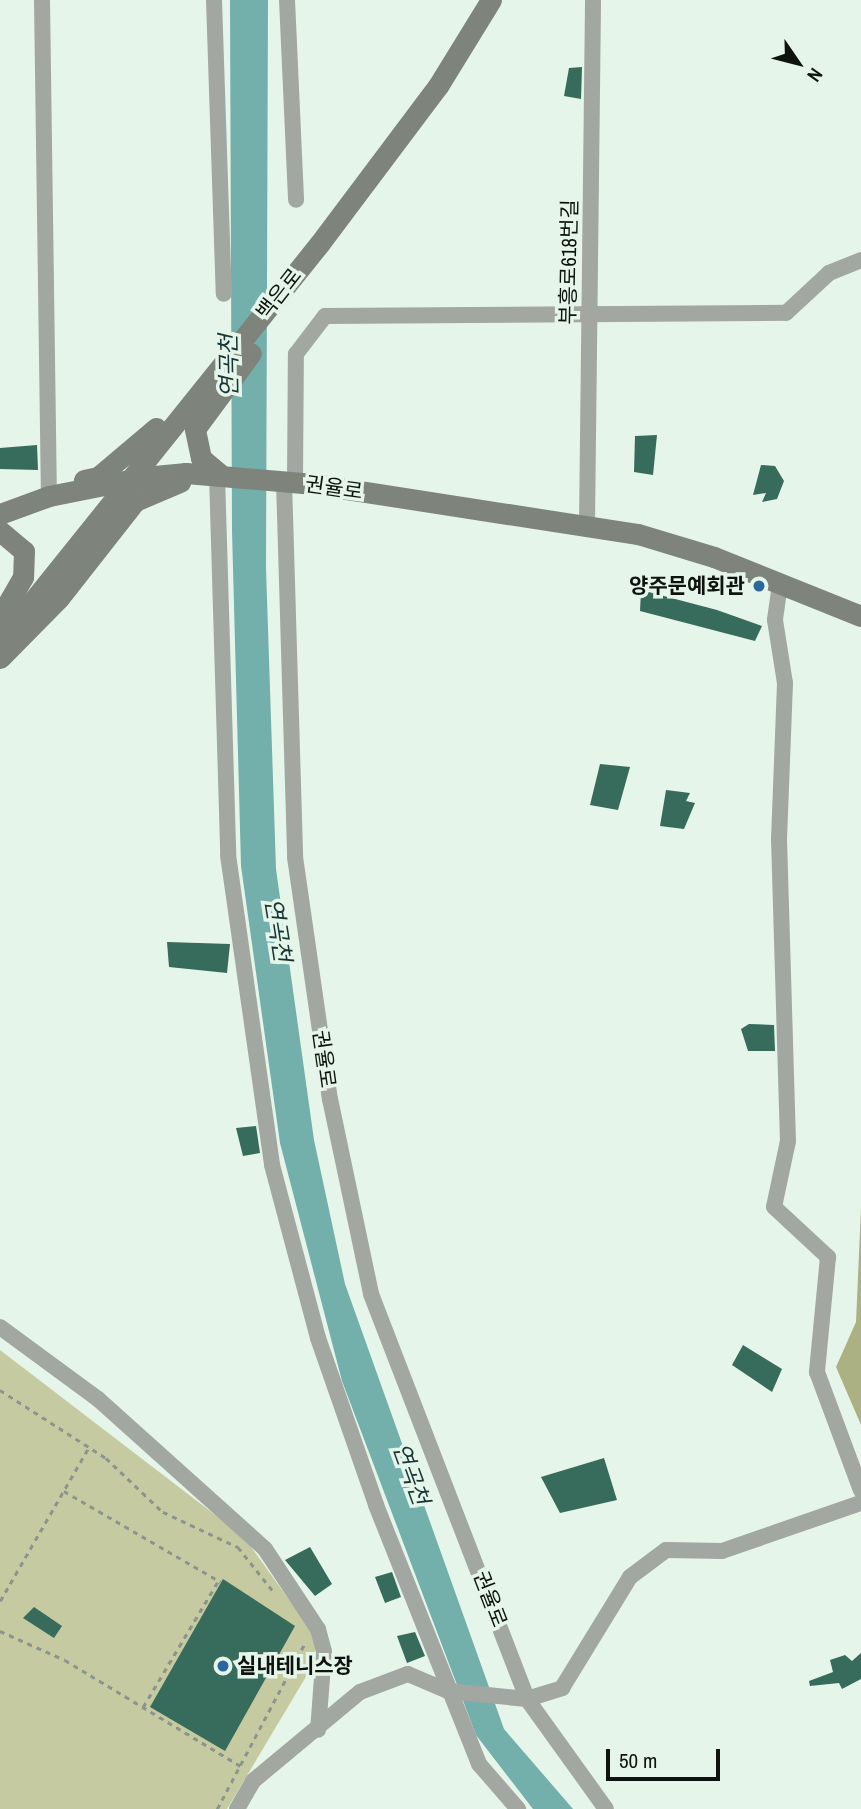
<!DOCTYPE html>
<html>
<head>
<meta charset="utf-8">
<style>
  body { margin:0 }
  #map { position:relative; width:861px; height:1809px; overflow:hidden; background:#e6f5e9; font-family:"Archivo Narrow","Noto Sans KR",sans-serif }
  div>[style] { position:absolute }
  .green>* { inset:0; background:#c5caa0 }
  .forest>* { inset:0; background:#acb184 }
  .water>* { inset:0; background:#73afab }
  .building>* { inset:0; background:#376b5b }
  .path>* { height:2.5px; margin-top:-1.25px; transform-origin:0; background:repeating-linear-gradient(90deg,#8b958d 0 5px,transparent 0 10px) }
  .street>* { height:16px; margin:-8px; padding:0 8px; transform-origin:8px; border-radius:8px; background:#a3a7a1 }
  .secondary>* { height:21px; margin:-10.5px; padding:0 10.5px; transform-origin:10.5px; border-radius:10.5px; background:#7e847b }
  .dots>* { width:19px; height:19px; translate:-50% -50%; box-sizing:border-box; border:4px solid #e6f5e9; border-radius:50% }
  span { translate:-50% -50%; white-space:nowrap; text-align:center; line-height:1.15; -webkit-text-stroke:7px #e6f5e9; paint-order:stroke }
  .street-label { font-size:21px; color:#0e1310 }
  .poi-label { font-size:21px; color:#0e1310; font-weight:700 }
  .right { translate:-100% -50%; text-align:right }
  .left { translate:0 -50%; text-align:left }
  .water-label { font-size:23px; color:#163534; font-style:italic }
  .north { position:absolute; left:763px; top:28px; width:70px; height:70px; -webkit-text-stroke:5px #e6f5e9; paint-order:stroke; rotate:125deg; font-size:19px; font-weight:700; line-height:28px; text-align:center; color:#0e1310 }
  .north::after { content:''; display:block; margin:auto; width:24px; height:32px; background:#0e1310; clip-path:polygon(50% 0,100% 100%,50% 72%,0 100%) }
  .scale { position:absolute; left:606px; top:1749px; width:114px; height:32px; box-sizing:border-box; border:4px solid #0e1310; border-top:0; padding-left:9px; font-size:21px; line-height:24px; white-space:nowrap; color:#0e1310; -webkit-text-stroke:5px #e6f5e9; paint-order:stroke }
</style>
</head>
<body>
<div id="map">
  <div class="green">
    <i style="clip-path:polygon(0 1350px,244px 1537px,318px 1640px,310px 1670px,227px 1809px,0 1809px)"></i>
  </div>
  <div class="forest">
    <i style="clip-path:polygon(861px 1208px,861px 1425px,836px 1367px,856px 1322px)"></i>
  </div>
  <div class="water">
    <i style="clip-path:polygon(230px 0,268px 0,266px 568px,276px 869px,314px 1140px,345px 1284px,504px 1729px,573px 1809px,533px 1809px,476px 1735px,342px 1381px,280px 1143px,241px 866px,232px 531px)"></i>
  </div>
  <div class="building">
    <i style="clip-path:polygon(582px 67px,581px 99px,564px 96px,569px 68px)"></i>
    <i style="clip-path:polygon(657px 435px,653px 475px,634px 472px,635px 436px)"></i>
    <i style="clip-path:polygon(37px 445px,38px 470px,0 469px,0 448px)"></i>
    <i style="clip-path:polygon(761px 465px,775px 466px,784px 481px,777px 499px,762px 502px,766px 493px,753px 495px)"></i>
    <i style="clip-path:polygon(641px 590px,717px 610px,762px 626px,755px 641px,640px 611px)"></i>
    <i style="clip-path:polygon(600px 764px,630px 767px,618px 810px,590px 805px)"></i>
    <i style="clip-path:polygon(666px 790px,690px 793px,686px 801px,695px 803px,684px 829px,660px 826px)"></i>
    <i style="clip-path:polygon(167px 942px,230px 944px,227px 973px,169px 967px)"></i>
    <i style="clip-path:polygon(749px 1024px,774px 1025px,775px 1051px,748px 1051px,741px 1029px)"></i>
    <i style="clip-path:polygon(256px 1126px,260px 1153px,243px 1156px,236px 1128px)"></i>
    <i style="clip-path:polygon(743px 1345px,782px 1369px,772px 1392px,732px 1365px)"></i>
    <i style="clip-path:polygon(604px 1458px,617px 1500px,560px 1513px,541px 1477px)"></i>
    <i style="clip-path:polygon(310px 1547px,332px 1584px,315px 1596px,285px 1560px)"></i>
    <i style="clip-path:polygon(392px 1572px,401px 1597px,385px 1603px,375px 1577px)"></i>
    <i style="clip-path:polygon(223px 1579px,295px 1626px,225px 1751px,150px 1707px)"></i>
    <i style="clip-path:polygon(34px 1607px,62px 1626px,54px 1638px,23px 1618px)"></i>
    <i style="clip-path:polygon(415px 1632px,425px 1656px,407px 1663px,397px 1636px)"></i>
    <i style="clip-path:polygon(861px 1653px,861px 1679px,842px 1689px,839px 1683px,810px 1686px,809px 1681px,833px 1672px,830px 1660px,845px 1655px,852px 1661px)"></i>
  </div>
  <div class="path">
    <i style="left:0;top:1390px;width:126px;rotate:32.7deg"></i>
    <i style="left:106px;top:1458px;width:79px;rotate:43.5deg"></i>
    <i style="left:163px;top:1512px;width:83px;rotate:25deg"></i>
    <i style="left:238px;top:1547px;width:56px;rotate:51.5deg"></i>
    <i style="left:64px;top:1491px;width:181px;rotate:30.1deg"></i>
    <i style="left:0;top:1601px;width:178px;rotate:-60deg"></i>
    <i style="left:0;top:1631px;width:71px;rotate:24deg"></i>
    <i style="left:65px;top:1660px;width:205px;rotate:31.1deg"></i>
    <i style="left:143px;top:1707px;width:147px;rotate:-59.2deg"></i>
    <i style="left:217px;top:1809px;width:188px;rotate:-62.1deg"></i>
  </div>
  <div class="street">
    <i style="left:42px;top:0;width:496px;rotate:89.2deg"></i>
    <i style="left:214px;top:0;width:294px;rotate:88.1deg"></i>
    <i style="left:287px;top:0;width:200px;rotate:87.4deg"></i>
    <i style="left:217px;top:475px;width:380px;rotate:88.3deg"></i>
    <i style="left:228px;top:855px;width:313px;rotate:81.9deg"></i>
    <i style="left:272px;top:1165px;width:179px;rotate:75.1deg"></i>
    <i style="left:318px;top:1338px;width:177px;rotate:70.8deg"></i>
    <i style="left:376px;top:1505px;width:279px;rotate:68.3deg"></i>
    <i style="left:479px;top:1764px;width:60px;rotate:49.1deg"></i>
    <i style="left:284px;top:481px;width:376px;rotate:88.3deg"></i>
    <i style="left:295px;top:857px;width:245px;rotate:81.8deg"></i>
    <i style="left:330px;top:1099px;width:199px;rotate:78.1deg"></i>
    <i style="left:371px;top:1294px;width:434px;rotate:68.9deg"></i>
    <i style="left:527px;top:1699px;width:135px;rotate:54.3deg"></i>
    <i style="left:295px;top:482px;width:128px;rotate:-89.6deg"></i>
    <i style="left:296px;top:354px;width:48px;rotate:-52.7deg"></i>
    <i style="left:325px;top:316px;width:461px;rotate:-0.4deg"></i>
    <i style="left:786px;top:313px;width:59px;rotate:-42.9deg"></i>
    <i style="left:829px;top:273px;width:35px;rotate:-22deg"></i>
    <i style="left:587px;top:524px;width:524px;rotate:-89.34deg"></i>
    <i style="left:780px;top:584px;width:36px;rotate:98deg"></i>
    <i style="left:775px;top:620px;width:64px;rotate:81deg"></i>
    <i style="left:785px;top:683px;width:156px;rotate:92.2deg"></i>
    <i style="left:779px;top:839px;width:302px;rotate:88.3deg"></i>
    <i style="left:788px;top:1141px;width:67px;rotate:102deg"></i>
    <i style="left:774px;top:1207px;width:74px;rotate:42.8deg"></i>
    <i style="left:828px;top:1257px;width:116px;rotate:95.5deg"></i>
    <i style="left:817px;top:1372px;width:126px;rotate:69.6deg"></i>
    <i style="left:0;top:1327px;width:122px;rotate:36.3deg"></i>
    <i style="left:98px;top:1399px;width:224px;rotate:41.9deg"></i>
    <i style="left:265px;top:1549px;width:96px;rotate:56.5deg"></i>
    <i style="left:318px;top:1629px;width:23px;rotate:75deg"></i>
    <i style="left:324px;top:1651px;width:79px;rotate:94.3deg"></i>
    <i style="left:237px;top:1809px;width:32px;rotate:-60deg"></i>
    <i style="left:253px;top:1781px;width:139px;rotate:-39.8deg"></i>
    <i style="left:360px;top:1692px;width:51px;rotate:-20.6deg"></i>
    <i style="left:408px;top:1674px;width:43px;rotate:23deg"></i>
    <i style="left:448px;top:1691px;width:79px;rotate:5.8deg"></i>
    <i style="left:527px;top:1699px;width:37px;rotate:-17deg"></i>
    <i style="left:562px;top:1688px;width:130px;rotate:-58.5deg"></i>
    <i style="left:630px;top:1577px;width:45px;rotate:-36.9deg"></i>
    <i style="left:666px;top:1550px;width:56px;rotate:1deg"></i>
    <i style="left:722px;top:1551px;width:147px;rotate:-19.1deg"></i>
  </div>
  <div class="secondary">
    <i style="left:221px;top:475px;width:26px;rotate:-140deg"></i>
    <i style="left:201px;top:458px;width:30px;rotate:-102deg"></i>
    <i style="left:195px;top:429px;width:94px;rotate:-53.6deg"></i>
    <i style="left:84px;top:480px;width:14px;rotate:-12deg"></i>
    <i style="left:98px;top:477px;width:76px;rotate:-40.2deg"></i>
    <i style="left:0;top:514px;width:52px;rotate:-20.2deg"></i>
    <i style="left:49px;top:496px;width:97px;rotate:-11.3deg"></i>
    <i style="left:144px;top:477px;width:42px;rotate:-5.4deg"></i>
    <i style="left:186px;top:473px;width:128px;rotate:4.9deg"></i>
    <i style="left:314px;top:484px;width:328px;rotate:8.8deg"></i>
    <i style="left:638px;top:534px;width:79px;rotate:16.8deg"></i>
    <i style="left:714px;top:557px;width:158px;rotate:21.9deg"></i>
    <i style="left:0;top:531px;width:31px;rotate:40deg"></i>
    <i style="left:24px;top:551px;width:26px;rotate:92deg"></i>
    <i style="left:23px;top:577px;width:46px;rotate:119.9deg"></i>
    <i style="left:0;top:642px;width:511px;rotate:-51.27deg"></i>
    <i style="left:320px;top:243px;width:196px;rotate:-53.1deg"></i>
    <i style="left:438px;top:86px;width:101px;rotate:-58.4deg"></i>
    <i style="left:0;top:658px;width:84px;rotate:-45.5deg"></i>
    <i style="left:59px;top:598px;width:123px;rotate:-51.9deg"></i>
    <i style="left:135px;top:501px;width:49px;rotate:-22.9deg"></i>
  </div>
  <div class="dots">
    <i style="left:759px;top:586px;background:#29679d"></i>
    <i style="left:223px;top:1666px;background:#29679d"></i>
  </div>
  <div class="street-label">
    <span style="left:569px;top:262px;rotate:-89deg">부흥로618번길</span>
    <span style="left:279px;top:294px;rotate:-52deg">백은로</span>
    <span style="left:334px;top:488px;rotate:8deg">권율로</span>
    <span style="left:324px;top:1059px;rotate:82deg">권율로</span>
    <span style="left:490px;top:1599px;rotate:69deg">권율로</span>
  </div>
  <div class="poi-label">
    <span class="right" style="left:745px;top:586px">양주문예회관</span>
    <span class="left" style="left:237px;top:1666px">실내테니스장</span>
  </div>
  <div class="water-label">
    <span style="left:229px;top:366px;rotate:-91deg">연곡천</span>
    <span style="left:278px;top:930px;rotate:81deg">연곡천</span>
    <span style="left:411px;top:1474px;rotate:70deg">연곡천</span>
  </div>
  <div class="north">N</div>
  <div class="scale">50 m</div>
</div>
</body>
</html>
